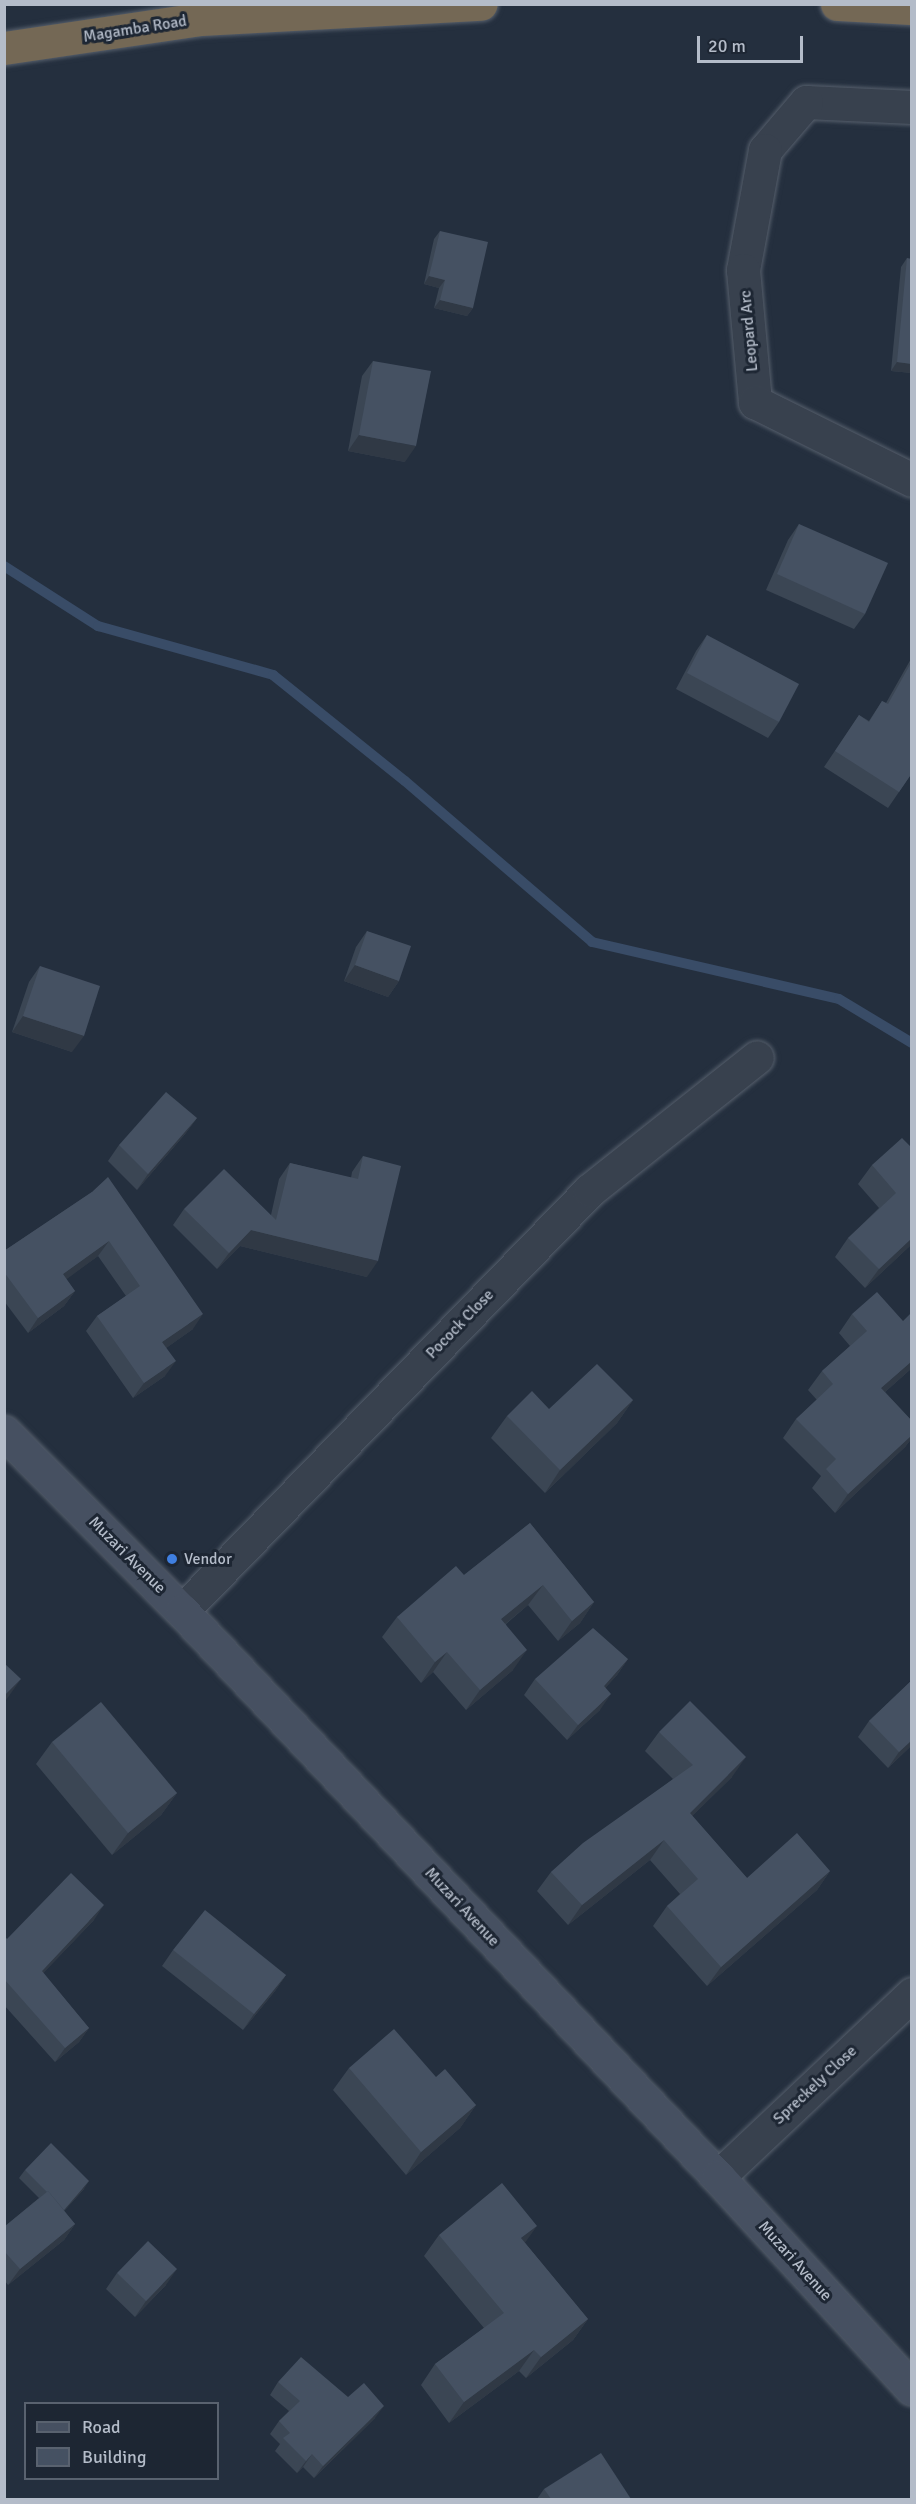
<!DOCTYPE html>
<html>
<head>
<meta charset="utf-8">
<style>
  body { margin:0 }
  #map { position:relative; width:916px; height:2504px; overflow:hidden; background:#242f3e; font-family:Signika,sans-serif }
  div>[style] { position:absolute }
  .stream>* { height:10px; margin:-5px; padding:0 5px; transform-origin:5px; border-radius:5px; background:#394c67 }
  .roads { filter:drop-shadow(0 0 2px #565f6c) drop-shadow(0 0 2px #565f6c) }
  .street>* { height:33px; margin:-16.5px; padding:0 16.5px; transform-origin:16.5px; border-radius:16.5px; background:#38414e }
  .secondary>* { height:33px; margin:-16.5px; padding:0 16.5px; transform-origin:16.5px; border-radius:16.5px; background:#465061 }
  .highway>* { height:33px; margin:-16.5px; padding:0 16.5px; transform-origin:16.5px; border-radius:16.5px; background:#746855 }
  .wall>* { inset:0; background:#3b4654 }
  .shaded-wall>* { inset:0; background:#303945 }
  .building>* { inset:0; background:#455162 }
  .dots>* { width:16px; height:16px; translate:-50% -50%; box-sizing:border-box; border:3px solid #1d2633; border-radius:50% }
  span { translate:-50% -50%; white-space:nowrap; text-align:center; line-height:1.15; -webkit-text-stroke:6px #1d2633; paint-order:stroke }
  .street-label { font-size:16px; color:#b4bcc9 }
  .poi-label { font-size:16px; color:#b4bcc9 }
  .left { translate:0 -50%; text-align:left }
  .frame { position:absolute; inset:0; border:6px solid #b4bcc9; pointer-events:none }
  .legend { position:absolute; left:24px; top:2402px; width:195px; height:78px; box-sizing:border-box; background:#1d2633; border:2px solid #59626f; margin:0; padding:8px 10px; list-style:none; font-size:18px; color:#b4bcc9 }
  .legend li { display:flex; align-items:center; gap:12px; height:30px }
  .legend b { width:30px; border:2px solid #59626f }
  .scale { position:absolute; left:697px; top:36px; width:106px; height:27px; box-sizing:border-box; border:3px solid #b4bcc9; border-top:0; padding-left:8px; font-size:18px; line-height:21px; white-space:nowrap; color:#b4bcc9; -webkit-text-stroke:4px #1d2633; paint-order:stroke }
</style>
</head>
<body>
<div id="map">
  <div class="stream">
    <i style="left:4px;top:566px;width:112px;rotate:32.6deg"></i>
    <i style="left:98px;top:626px;width:182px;rotate:15.6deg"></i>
    <i style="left:273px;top:675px;width:169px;rotate:38.8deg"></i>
    <i style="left:405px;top:781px;width:247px;rotate:40.7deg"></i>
    <i style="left:592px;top:942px;width:253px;rotate:13deg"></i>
    <i style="left:839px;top:999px;width:85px;rotate:31.1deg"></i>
  </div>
  <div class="roads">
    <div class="street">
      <i style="left:912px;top:107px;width:106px;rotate:-177.3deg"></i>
      <i style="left:806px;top:102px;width:63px;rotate:130.5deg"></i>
      <i style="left:765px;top:150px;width:122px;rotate:100.4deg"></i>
      <i style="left:743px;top:270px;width:133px;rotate:84.8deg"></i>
      <i style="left:755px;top:402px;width:175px;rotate:26.4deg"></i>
      <i style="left:182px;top:1611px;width:586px;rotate:-45.9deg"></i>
      <i style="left:590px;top:1190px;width:213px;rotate:-38.5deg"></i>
      <i style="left:718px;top:2177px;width:267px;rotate:-43.3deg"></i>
    </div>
    <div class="secondary">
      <i style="left:4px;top:1432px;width:252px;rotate:45.2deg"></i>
      <i style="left:182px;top:1611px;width:780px;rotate:46.56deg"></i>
      <i style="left:718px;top:2177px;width:287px;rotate:47.5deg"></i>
    </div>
    <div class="highway">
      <i style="left:837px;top:4px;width:75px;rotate:3.1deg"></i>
      <i style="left:4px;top:48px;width:199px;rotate:-8.4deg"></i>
      <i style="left:201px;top:19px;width:280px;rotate:-3.1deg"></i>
    </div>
  </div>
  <div class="wall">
    <i style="clip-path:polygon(440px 231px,473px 308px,467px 316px,434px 308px,439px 288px,424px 284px,434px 239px)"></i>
    <i style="clip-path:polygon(907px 258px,912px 373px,891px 371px,901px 267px)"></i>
    <i style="clip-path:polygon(373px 361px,405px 462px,348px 451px,362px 376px)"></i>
    <i style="clip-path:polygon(799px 524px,865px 614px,854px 629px,766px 590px,788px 540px)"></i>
    <i style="clip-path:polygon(707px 635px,779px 722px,768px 738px,676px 689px,696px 651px)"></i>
    <i style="clip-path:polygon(912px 657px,912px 773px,888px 808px,824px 767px,859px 715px,869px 721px,882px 701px,886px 703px)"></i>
    <i style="clip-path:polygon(367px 931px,399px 981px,388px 997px,344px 981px,356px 947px)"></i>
    <i style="clip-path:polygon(40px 966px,72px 1052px,12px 1032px,29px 982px)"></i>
    <i style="clip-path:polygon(197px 1118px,185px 1134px,137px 1190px,108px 1161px,119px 1145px)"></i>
    <i style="clip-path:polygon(912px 1148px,912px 1244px,865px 1288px,835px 1257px,848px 1238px,879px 1208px,858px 1184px,872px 1165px)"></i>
    <i style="clip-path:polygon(363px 1156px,367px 1277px,240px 1246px,217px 1269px,173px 1225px,184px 1209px,271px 1215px,279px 1179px,290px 1163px,351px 1178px,352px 1172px)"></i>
    <i style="clip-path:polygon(92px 1192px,193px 1329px,166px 1348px,165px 1376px,133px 1398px,86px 1331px,97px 1316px,126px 1296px,98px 1256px,66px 1279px,75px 1291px,64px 1306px,28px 1333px,4px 1301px,4px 1251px)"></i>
    <i style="clip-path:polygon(852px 1314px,903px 1321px,912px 1368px,885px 1392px,912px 1421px,912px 1438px,905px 1447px,835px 1513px,812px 1488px,821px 1476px,783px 1438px,796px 1419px,817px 1400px,808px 1390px,822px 1371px,850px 1346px,839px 1333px)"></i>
    <i style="clip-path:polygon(633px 1400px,617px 1423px,545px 1493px,491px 1438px,507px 1416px,549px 1409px)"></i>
    <i style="clip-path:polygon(530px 1523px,594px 1602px,580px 1623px,558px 1641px,528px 1605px,506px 1624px,513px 1670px,466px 1710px,433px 1672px,421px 1683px,382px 1637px,397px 1617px,464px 1575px)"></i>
    <i style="clip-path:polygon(628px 1659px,617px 1675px,605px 1688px,600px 1710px,567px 1740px,524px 1695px,535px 1679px)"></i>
    <i style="clip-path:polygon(912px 1680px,912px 1745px,888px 1768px,858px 1737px,869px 1721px)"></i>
    <i style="clip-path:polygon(659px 1732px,732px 1777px,692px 1816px,747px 1878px,830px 1871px,817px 1890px,707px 1986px,653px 1926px,667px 1906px,680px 1894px,650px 1860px,568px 1925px,537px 1891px,551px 1872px,673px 1779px,645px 1751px)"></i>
    <i style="clip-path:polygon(52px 1742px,177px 1793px,161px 1815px,112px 1855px,36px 1764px)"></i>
    <i style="clip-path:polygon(94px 1920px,43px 1973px,89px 2028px,79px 2042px,55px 2062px,4px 2005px,4px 1936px,7px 1939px)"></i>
    <i style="clip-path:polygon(173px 1950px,286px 1975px,275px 1991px,243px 2030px,162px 1966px)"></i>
    <i style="clip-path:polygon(349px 2068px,436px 2077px,476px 2105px,460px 2128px,406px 2175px,333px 2090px)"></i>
    <i style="clip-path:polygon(25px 2170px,84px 2189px,64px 2211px,75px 2224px,64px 2240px,8px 2285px,4px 2280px,4px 2227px,39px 2198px,19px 2178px)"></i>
    <i style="clip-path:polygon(439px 2235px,525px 2243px,588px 2319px,573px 2340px,526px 2378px,519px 2371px,449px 2423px,421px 2385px,435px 2364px,484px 2328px,424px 2256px)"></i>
    <i style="clip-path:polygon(117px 2273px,166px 2285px,135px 2317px,106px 2289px)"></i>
    <i style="clip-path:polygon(278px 2382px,348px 2397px,375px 2418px,314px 2478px,303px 2467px,297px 2473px,275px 2451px,280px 2444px,270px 2434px,279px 2421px,289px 2411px,270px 2395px)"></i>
    <i style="clip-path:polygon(544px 2489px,631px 2499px,537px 2499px)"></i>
  </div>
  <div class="shaded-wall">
    <i style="clip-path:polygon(429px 276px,445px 280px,439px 288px,424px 284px)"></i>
    <i style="clip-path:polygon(440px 300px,473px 308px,467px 316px,434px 308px)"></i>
    <i style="clip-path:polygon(897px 362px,912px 364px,912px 373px,891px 371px)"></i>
    <i style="clip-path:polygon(359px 435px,416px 446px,405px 462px,348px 451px)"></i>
    <i style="clip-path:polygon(355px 965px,399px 981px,388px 997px,344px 981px)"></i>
    <i style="clip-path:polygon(23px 1016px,84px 1036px,72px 1052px,12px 1032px)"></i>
    <i style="clip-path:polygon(197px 1118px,185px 1134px,137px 1190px,148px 1174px)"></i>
    <i style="clip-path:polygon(251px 1230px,378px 1261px,367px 1277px,240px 1246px,217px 1269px,229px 1253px)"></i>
    <i style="clip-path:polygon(912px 1238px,912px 1244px,865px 1288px,879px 1269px)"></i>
    <i style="clip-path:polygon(109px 1241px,98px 1256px,52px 1290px,63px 1274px)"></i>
    <i style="clip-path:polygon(75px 1291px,64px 1306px,28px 1333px,38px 1318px)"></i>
    <i style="clip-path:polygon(203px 1314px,193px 1329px,152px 1358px,162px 1342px)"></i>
    <i style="clip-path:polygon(176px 1361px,165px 1376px,133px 1398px,144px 1383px)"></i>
    <i style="clip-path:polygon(912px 1361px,912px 1368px,868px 1407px,881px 1388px)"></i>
    <i style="clip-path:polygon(633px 1400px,617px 1423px,545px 1493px,560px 1470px)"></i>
    <i style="clip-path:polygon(912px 1435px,912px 1438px,905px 1447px,835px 1513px,848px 1494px)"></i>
    <i style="clip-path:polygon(543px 1585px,528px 1605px,487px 1639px,501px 1619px)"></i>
    <i style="clip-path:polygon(594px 1602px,580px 1623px,558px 1641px,572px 1621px)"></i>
    <i style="clip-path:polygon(527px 1650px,513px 1670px,466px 1710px,480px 1690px)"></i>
    <i style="clip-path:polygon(447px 1652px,433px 1672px,421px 1683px,435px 1662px)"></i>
    <i style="clip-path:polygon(628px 1659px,617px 1675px,593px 1702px,604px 1686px)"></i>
    <i style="clip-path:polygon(21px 1679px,4px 1703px,4px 1696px)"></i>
    <i style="clip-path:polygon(611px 1694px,600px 1710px,567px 1740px,578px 1725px)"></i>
    <i style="clip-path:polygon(912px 1740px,912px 1745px,888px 1768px,899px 1752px)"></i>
    <i style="clip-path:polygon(746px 1757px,732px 1777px,676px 1832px,690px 1813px)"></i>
    <i style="clip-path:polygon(177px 1793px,161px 1815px,112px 1855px,128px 1833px)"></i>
    <i style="clip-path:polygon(664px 1840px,650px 1860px,568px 1925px,582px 1905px)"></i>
    <i style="clip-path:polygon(830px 1871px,817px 1890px,707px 1986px,721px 1967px)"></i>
    <i style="clip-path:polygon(104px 1905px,94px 1920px,32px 1985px,42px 1971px)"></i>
    <i style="clip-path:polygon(286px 1975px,275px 1991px,243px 2030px,254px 2014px)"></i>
    <i style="clip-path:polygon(89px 2028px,79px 2042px,55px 2062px,65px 2048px)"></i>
    <i style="clip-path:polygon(476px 2105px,460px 2128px,406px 2175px,421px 2152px)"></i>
    <i style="clip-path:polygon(89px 2181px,84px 2189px,58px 2218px,64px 2210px)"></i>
    <i style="clip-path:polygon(75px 2224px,64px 2240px,8px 2285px,20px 2269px)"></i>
    <i style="clip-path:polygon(537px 2226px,522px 2247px,521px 2238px)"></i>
    <i style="clip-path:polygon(177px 2269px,166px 2285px,135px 2317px,146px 2301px)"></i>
    <i style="clip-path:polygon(588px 2319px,573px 2340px,526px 2378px,541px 2357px)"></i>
    <i style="clip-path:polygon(534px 2350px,519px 2371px,449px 2423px,464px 2402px)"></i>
    <i style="clip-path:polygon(384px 2406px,375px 2418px,314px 2478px,323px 2466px)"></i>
    <i style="clip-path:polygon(312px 2454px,303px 2467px,297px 2473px,306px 2461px)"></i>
  </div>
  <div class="building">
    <i style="clip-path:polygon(440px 231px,488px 242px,473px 308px,440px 300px,445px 280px,429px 276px)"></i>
    <i style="clip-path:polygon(907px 258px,912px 259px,912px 364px,897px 362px)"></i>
    <i style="clip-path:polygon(373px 361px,431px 371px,416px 446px,359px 435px)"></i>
    <i style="clip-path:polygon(799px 524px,888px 563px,865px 614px,777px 574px)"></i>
    <i style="clip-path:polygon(707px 635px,799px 684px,779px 722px,687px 673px)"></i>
    <i style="clip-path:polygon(912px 661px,912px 773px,899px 792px,835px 751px,859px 715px,869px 722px,882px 701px,888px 704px)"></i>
    <i style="clip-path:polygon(367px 931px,411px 946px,399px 981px,355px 965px)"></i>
    <i style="clip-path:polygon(40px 966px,100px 986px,84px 1036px,23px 1016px)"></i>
    <i style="clip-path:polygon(166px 1092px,197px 1118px,148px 1174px,119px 1145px)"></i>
    <i style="clip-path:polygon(902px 1138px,912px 1148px,912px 1238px,879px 1269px,848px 1238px,896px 1193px,872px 1165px)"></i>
    <i style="clip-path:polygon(363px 1156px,401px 1166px,378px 1261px,251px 1230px,229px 1253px,184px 1209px,224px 1169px,276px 1220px,290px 1163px,358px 1179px)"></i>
    <i style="clip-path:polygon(108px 1177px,203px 1314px,162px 1342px,176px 1361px,144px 1383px,97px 1316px,140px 1286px,109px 1241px,63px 1274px,75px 1291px,38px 1318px,4px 1272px,4px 1251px,92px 1192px)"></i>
    <i style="clip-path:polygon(877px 1292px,903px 1321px,912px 1312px,912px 1361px,881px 1388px,912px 1421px,912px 1435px,848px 1494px,826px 1469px,836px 1459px,796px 1419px,833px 1384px,822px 1371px,867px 1331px,852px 1314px)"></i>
    <i style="clip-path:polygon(597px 1364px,633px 1400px,560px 1470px,507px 1416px,532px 1391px,549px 1409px)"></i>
    <i style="clip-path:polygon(530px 1523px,594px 1602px,572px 1621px,543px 1585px,501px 1619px,527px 1650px,480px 1690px,447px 1652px,435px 1662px,397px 1617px,456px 1566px,464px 1575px)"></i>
    <i style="clip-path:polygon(593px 1628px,628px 1659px,604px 1686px,611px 1694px,578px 1725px,535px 1679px)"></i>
    <i style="clip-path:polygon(4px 1663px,21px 1679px,4px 1696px)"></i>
    <i style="clip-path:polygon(912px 1680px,912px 1740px,899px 1752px,869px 1721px)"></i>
    <i style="clip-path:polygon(690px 1701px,746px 1757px,690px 1813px,747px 1878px,797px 1833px,830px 1871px,721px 1967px,667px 1906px,698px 1879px,664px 1840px,582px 1905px,551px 1872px,583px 1843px,693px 1765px,659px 1732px)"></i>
    <i style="clip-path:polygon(101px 1702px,177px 1793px,128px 1833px,52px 1742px)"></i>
    <i style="clip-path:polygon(71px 1873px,104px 1905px,42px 1971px,89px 2028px,65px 2048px,4px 1979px,4px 1936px,7px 1939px)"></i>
    <i style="clip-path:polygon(205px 1910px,286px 1975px,254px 2014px,173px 1950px)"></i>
    <i style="clip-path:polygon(394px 2029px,436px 2077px,445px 2069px,476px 2105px,421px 2152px,349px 2068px)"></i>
    <i style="clip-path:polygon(51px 2143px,89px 2181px,64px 2210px,48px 2191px,47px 2192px,25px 2170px)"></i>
    <i style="clip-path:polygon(502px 2183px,537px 2226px,521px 2238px,588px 2319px,541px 2357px,534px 2350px,464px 2402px,435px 2364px,504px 2313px,439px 2235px)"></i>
    <i style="clip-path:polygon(48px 2191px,75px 2224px,20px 2269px,4px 2251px,4px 2227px)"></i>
    <i style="clip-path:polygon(148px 2241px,177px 2269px,146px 2301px,117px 2273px)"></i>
    <i style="clip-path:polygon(301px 2357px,348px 2397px,364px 2383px,384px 2406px,323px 2466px,312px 2454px,306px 2461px,283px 2438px,290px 2433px,279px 2421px,300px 2401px,278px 2382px)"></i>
    <i style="clip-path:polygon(601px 2453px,631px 2499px,551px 2499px,544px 2489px)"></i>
  </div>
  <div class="dots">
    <i style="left:172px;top:1559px;background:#3f7fe0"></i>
  </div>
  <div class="street-label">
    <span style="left:135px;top:29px;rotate:-9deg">Magamba Road</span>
    <span style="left:749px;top:331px;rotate:-95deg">Leopard Arc</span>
    <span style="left:460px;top:1324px;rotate:-46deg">Pocock Close</span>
    <span style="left:127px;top:1555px;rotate:45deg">Muzari Avenue</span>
    <span style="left:462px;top:1907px;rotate:47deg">Muzari Avenue</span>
    <span style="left:815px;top:2085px;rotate:-43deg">Spreckely Close</span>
    <span style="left:795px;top:2261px;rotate:48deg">Muzari Avenue</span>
  </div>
  <div class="poi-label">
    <span class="left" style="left:184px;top:1559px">Vendor</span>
  </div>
  <div class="frame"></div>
  <ul class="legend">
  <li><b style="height:8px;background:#465061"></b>Road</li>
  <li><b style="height:16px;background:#455162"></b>Building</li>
  </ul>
  <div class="scale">20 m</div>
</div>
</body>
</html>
